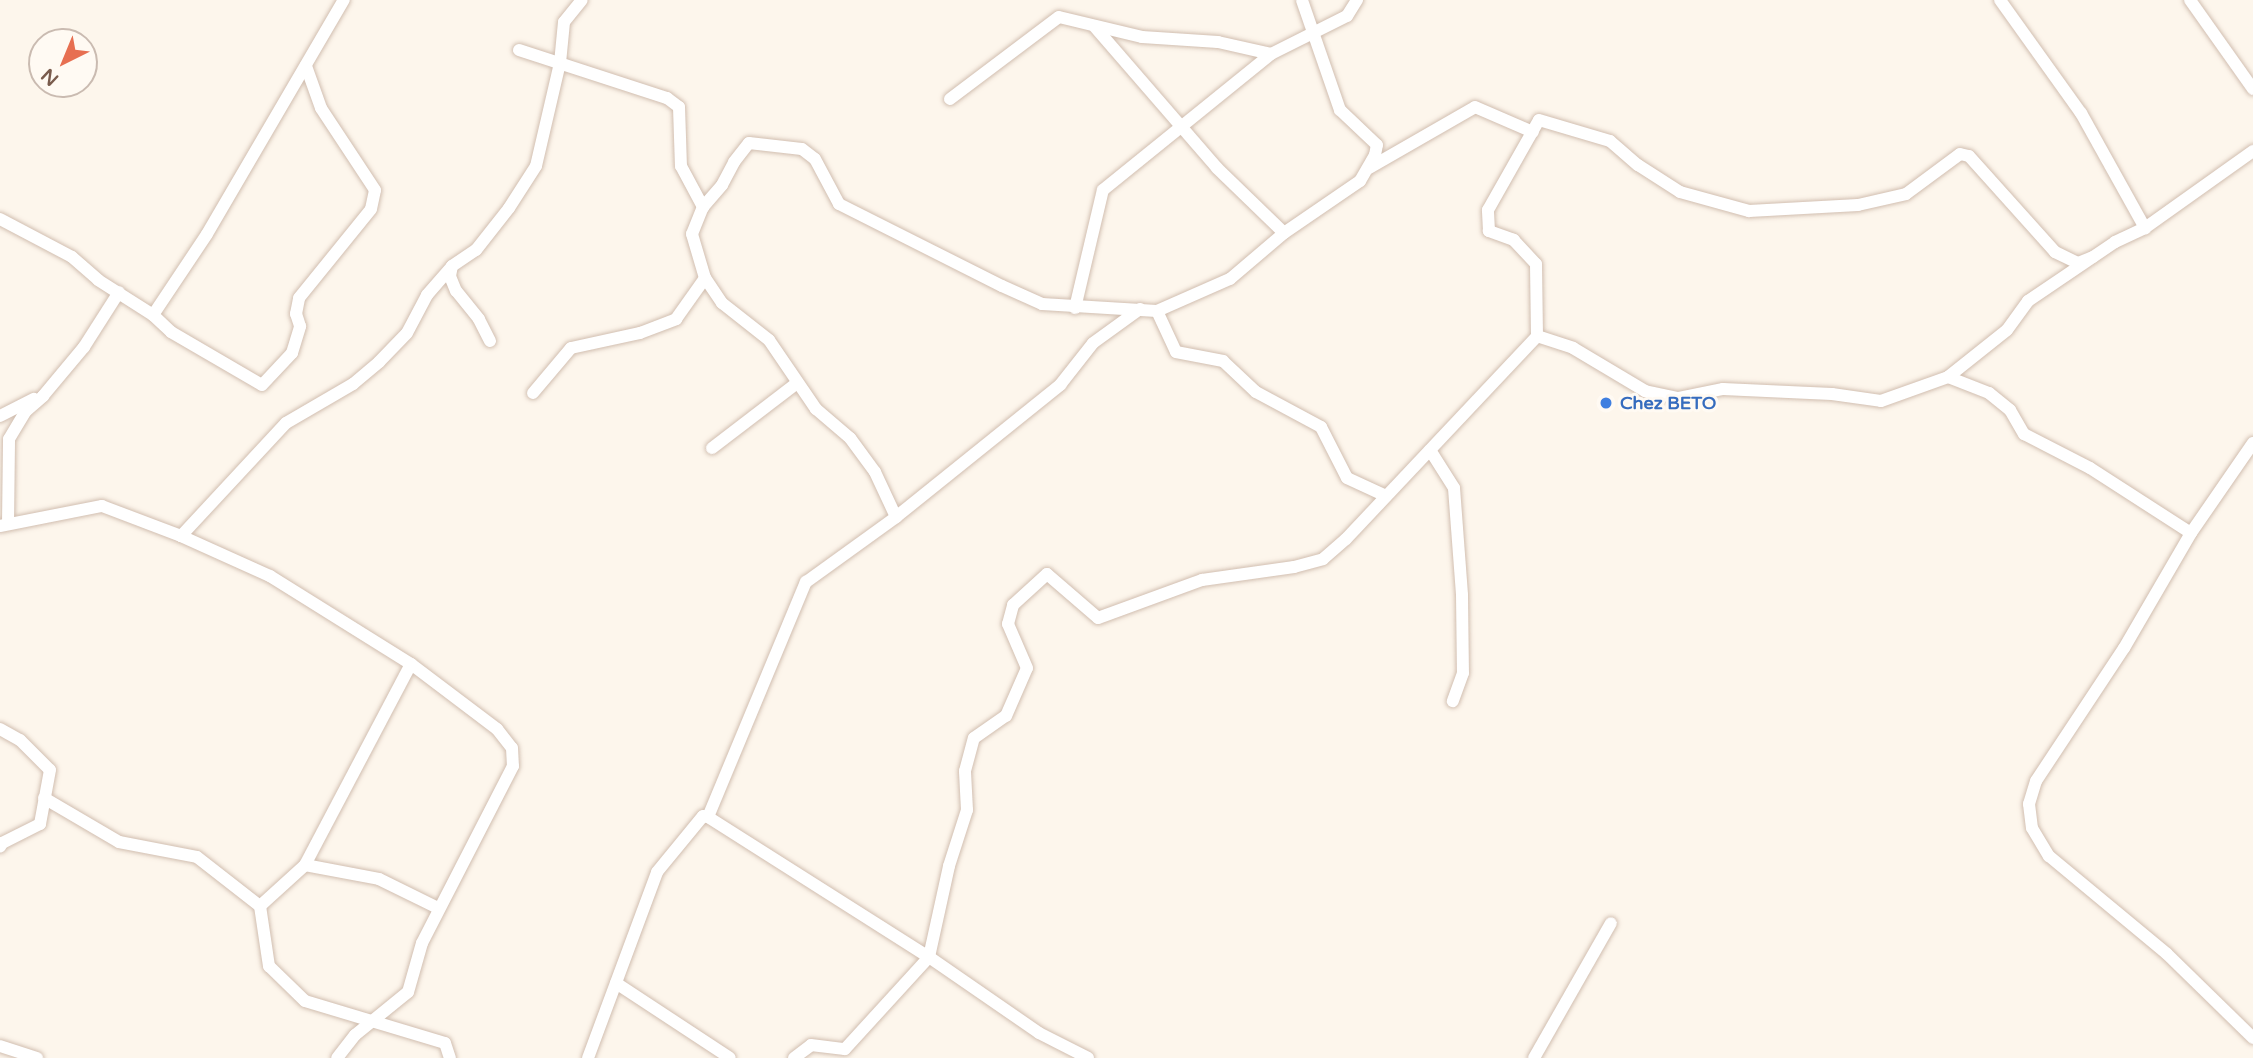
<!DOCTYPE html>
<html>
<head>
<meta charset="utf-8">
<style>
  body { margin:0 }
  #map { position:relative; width:2253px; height:1058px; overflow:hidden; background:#fdf6ec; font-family:"Varela Round",sans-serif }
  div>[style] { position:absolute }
  .roads { filter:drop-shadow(0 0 2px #d1beb0) drop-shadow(0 0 2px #d1beb0) }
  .street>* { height:12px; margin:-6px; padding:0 6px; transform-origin:6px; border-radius:6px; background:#fff }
  .dots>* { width:19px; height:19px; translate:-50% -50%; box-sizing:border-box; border:4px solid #fffaf3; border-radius:50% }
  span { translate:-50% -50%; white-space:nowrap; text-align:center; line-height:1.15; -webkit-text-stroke:6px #fffaf3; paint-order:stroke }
  .shop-label { font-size:18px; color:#366cbe; font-weight:700 }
  .left { translate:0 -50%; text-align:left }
  .north { position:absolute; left:28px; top:28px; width:70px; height:70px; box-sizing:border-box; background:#fffaf3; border:2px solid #cabbb1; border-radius:50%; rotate:223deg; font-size:19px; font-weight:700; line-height:28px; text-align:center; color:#7a5c4d }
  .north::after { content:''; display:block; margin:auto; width:24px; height:32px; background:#e76f51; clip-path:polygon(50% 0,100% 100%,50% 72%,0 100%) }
</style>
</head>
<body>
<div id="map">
  <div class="roads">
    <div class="street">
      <i style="left:2000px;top:0;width:139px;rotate:54.4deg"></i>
      <i style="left:2081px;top:113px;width:132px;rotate:60.9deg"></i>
      <i style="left:2190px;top:0;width:109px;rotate:54.7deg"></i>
      <i style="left:1095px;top:27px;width:186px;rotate:49.1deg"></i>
      <i style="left:1217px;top:168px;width:93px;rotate:44.1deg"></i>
      <i style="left:519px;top:50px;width:156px;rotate:18deg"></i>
      <i style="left:667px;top:98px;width:15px;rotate:37deg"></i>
      <i style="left:679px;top:107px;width:59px;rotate:88.1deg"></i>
      <i style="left:681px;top:166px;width:47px;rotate:61.8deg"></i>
      <i style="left:950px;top:99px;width:136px;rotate:-37deg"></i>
      <i style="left:1059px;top:17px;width:85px;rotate:13.5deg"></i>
      <i style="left:1142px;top:37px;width:76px;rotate:3.8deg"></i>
      <i style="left:1218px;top:42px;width:54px;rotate:12.8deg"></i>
      <i style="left:1271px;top:54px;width:85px;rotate:-26.6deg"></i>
      <i style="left:1347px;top:16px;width:19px;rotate:-58deg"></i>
      <i style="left:1369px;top:168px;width:122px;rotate:-29.9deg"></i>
      <i style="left:1475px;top:107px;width:63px;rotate:23.3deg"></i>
      <i style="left:0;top:219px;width:81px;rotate:27.8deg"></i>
      <i style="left:72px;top:257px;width:35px;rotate:41deg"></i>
      <i style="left:98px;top:280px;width:65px;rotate:32.5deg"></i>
      <i style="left:153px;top:315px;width:25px;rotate:43deg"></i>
      <i style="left:171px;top:332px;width:105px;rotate:30.2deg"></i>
      <i style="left:262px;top:385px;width:44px;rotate:-46.8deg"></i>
      <i style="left:292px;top:353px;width:28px;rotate:-73deg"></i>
      <i style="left:300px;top:326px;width:13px;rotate:-108deg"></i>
      <i style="left:296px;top:314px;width:16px;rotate:-79deg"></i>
      <i style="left:299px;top:298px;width:114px;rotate:-51deg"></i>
      <i style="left:371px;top:209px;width:19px;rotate:-78deg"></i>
      <i style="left:375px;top:190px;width:98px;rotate:-123.4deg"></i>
      <i style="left:321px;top:108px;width:45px;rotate:-109.7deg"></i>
      <i style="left:1075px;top:308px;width:121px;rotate:-76.7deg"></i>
      <i style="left:1103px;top:190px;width:216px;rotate:-39deg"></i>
      <i style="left:1157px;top:311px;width:45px;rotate:65.1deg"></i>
      <i style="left:1176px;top:352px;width:48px;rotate:10.8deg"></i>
      <i style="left:1223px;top:361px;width:45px;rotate:43.2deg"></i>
      <i style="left:1256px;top:392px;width:74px;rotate:28.3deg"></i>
      <i style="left:1321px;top:427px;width:57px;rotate:63deg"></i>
      <i style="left:1347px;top:478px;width:43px;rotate:24.8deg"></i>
      <i style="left:153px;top:315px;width:97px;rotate:-56.3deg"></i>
      <i style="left:207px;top:234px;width:271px;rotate:-59.7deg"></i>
      <i style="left:1537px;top:336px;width:38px;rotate:18deg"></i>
      <i style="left:1573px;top:348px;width:84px;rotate:30.8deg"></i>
      <i style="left:1645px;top:391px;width:35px;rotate:12deg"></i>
      <i style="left:1679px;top:398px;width:45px;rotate:-11.6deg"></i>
      <i style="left:1723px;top:389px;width:109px;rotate:2.6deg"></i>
      <i style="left:1832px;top:394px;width:49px;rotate:8.1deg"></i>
      <i style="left:1881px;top:401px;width:71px;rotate:-19.7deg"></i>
      <i style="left:1948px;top:377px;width:44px;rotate:21.3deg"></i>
      <i style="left:1989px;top:393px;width:27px;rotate:39deg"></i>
      <i style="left:2010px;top:410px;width:28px;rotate:60deg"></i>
      <i style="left:2024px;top:434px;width:74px;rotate:27.3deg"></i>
      <i style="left:2090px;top:468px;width:120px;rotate:32.8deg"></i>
      <i style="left:490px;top:341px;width:25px;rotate:-117deg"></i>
      <i style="left:479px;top:319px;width:36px;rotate:-129deg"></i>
      <i style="left:456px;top:291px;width:16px;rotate:-112deg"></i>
      <i style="left:450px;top:276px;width:10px;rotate:-79deg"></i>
      <i style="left:452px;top:266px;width:29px;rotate:-34deg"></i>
      <i style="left:476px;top:250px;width:53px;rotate:-51.8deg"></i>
      <i style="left:509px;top:208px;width:50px;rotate:-57.3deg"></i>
      <i style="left:536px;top:166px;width:106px;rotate:-76.9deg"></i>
      <i style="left:560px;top:63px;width:41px;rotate:-84.4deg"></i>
      <i style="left:564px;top:22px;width:28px;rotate:-51deg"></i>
      <i style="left:1948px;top:377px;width:75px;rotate:-38.5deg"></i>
      <i style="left:2007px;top:330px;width:36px;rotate:-54deg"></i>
      <i style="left:2028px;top:301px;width:105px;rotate:-34.1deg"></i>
      <i style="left:2115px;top:242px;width:33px;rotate:-25deg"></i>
      <i style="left:2145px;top:228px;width:133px;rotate:-35.5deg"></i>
      <i style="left:533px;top:393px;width:59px;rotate:-49.8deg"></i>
      <i style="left:571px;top:348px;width:71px;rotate:-12.3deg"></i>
      <i style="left:640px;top:333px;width:39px;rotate:-21deg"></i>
      <i style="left:676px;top:319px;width:50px;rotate:-54.7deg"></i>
      <i style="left:0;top:416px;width:38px;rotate:-27deg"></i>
      <i style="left:2253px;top:443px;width:109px;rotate:124.6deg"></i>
      <i style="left:2191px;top:533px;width:133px;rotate:120.2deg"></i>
      <i style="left:2124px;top:648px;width:159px;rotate:123.5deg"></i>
      <i style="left:2036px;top:781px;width:24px;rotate:107deg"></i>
      <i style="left:2029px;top:804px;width:24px;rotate:83deg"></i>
      <i style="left:2032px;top:828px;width:33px;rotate:59deg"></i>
      <i style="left:2049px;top:856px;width:153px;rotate:39.7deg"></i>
      <i style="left:2167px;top:954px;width:120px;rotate:44.3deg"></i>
      <i style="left:712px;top:448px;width:107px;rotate:-37.4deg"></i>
      <i style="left:1430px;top:450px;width:45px;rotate:57.7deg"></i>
      <i style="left:1454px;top:488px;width:107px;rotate:85.7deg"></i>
      <i style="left:1462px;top:595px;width:78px;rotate:89.3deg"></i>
      <i style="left:1463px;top:673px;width:30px;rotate:110deg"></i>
      <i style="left:896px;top:517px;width:50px;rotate:-115deg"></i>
      <i style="left:875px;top:472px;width:42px;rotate:-126.3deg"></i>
      <i style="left:850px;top:438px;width:45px;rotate:-139.5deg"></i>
      <i style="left:816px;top:409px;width:83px;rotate:-124.3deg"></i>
      <i style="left:769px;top:340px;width:60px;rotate:-141.8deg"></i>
      <i style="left:722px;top:303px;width:30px;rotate:-124deg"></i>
      <i style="left:705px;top:278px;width:46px;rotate:-106.5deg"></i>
      <i style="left:692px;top:234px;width:29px;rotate:-68deg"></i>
      <i style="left:703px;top:207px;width:29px;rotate:-49deg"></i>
      <i style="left:722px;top:185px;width:26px;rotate:-62deg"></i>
      <i style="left:734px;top:162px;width:24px;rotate:-52deg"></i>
      <i style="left:749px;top:143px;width:53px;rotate:6.5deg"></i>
      <i style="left:802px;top:149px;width:16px;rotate:38deg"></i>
      <i style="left:815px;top:159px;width:51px;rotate:61.9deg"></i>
      <i style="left:839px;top:204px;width:182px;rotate:26.7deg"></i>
      <i style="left:1002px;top:286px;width:44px;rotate:24.2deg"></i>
      <i style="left:1042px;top:304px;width:115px;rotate:3.5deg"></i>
      <i style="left:1157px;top:311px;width:80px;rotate:-23.7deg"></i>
      <i style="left:1230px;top:279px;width:71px;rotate:-40.4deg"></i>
      <i style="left:1284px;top:233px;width:92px;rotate:-34.4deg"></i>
      <i style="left:1360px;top:181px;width:30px;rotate:-60deg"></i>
      <i style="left:1375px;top:155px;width:10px;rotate:-79deg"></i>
      <i style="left:1377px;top:145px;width:51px;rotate:-136.6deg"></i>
      <i style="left:1340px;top:110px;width:116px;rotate:-109.1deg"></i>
      <i style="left:8px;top:524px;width:85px;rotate:-89.3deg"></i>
      <i style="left:9px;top:439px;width:33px;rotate:-59deg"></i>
      <i style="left:26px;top:411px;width:23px;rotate:-41deg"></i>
      <i style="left:43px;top:396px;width:64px;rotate:-50.1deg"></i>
      <i style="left:84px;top:347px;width:65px;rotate:-57.5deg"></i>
      <i style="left:0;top:526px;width:104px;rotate:-11.1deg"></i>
      <i style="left:102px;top:506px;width:85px;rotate:20.8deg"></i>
      <i style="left:181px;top:536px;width:98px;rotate:24.2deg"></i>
      <i style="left:270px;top:576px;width:166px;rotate:32deg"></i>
      <i style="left:411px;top:664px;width:108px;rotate:37.1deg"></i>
      <i style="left:497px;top:729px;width:24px;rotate:52deg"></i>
      <i style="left:512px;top:748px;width:18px;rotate:87deg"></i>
      <i style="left:513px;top:766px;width:199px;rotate:117.2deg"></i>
      <i style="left:422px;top:943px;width:51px;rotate:105.9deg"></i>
      <i style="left:408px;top:992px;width:68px;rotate:140.9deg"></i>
      <i style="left:355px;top:1035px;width:29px;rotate:128deg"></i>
      <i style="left:181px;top:536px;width:154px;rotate:-47.1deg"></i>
      <i style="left:286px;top:423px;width:78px;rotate:-30.2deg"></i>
      <i style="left:353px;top:384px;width:34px;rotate:-40deg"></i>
      <i style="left:379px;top:362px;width:40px;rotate:-46deg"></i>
      <i style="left:407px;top:333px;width:43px;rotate:-62.2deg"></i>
      <i style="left:427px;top:295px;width:38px;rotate:-49deg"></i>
      <i style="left:0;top:729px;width:23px;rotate:29deg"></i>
      <i style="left:20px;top:740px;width:42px;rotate:45deg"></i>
      <i style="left:50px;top:770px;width:55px;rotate:100.5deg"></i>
      <i style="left:40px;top:824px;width:42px;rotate:153.4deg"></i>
      <i style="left:2px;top:843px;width:4px;rotate:117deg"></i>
      <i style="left:44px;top:798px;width:87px;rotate:30.4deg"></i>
      <i style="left:119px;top:842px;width:79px;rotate:10.9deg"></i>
      <i style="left:197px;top:857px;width:80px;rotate:37.9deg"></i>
      <i style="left:260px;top:906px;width:61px;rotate:81.5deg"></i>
      <i style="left:269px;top:966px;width:50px;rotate:44.2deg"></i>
      <i style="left:305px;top:1001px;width:146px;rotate:16.7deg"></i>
      <i style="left:445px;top:1043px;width:16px;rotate:72deg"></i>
      <i style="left:708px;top:817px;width:262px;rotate:32.4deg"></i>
      <i style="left:929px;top:957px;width:93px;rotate:-77.6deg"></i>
      <i style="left:949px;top:866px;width:59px;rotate:-72.2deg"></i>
      <i style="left:967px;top:810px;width:39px;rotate:-93deg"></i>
      <i style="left:965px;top:771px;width:34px;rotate:-75deg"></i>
      <i style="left:974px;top:738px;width:39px;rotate:-35deg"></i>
      <i style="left:1006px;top:716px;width:52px;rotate:-66.4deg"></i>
      <i style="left:1027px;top:668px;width:48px;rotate:-113.4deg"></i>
      <i style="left:1008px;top:624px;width:20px;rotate:-75deg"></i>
      <i style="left:1013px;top:605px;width:46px;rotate:-42.4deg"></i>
      <i style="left:1047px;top:574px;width:67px;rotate:40.8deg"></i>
      <i style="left:1098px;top:618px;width:111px;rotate:-20.1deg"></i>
      <i style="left:1202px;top:580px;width:93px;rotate:-8deg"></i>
      <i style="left:1294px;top:567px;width:30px;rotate:-15deg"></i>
      <i style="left:1323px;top:559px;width:30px;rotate:-41deg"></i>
      <i style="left:1346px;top:539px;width:279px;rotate:-46.7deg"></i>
      <i style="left:1537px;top:336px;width:72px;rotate:-90.8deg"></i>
      <i style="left:1536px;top:264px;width:33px;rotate:-133deg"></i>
      <i style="left:1514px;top:240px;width:27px;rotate:-160deg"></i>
      <i style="left:1489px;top:231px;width:21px;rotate:-93deg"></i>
      <i style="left:1488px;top:210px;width:103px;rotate:-60.5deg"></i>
      <i style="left:1539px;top:120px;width:74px;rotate:16.5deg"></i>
      <i style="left:1610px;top:141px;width:37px;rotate:41deg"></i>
      <i style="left:1638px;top:165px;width:50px;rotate:32.7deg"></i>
      <i style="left:1680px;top:192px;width:72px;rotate:15.4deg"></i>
      <i style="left:1749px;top:211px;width:109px;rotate:-3.2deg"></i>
      <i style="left:1858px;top:205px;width:49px;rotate:-12.9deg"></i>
      <i style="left:1906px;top:194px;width:67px;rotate:-36.5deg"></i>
      <i style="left:1960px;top:154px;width:9px;rotate:13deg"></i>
      <i style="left:1969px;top:156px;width:129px;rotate:48.1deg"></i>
      <i style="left:2055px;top:252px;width:25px;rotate:26deg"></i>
      <i style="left:2078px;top:263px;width:16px;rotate:-22deg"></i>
      <i style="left:305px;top:865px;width:227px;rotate:-62.2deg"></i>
      <i style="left:260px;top:906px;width:61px;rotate:-42.3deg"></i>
      <i style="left:305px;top:865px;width:75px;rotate:10.7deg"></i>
      <i style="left:379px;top:879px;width:66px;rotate:26.2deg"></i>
      <i style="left:616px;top:983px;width:136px;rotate:33.3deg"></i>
      <i style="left:0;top:1046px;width:39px;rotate:18deg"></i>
      <i style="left:588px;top:1058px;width:198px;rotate:-69.6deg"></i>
      <i style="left:657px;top:872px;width:72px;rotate:-50.6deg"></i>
      <i style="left:703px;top:816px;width:5px;rotate:11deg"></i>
      <i style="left:708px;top:817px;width:255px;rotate:-67.4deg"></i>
      <i style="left:806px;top:582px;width:111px;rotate:-35.8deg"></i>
      <i style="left:896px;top:517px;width:211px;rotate:-38.8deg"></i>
      <i style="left:1060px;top:385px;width:53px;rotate:-51.8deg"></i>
      <i style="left:1093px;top:343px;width:58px;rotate:-35.9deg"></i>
      <i style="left:794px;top:1058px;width:21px;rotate:-37deg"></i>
      <i style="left:811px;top:1045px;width:34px;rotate:7deg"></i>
      <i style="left:845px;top:1049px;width:125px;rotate:-47.6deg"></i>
      <i style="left:929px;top:957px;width:134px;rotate:34.6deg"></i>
      <i style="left:1039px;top:1033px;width:55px;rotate:27deg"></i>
      <i style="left:1534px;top:1058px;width:155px;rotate:-60.3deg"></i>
    </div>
  </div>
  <div class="dots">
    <i style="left:1606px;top:403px;background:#3f7fe0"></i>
  </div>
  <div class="shop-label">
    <span class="left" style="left:1620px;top:403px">Chez BETO</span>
  </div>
  <div class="north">N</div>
</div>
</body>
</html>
